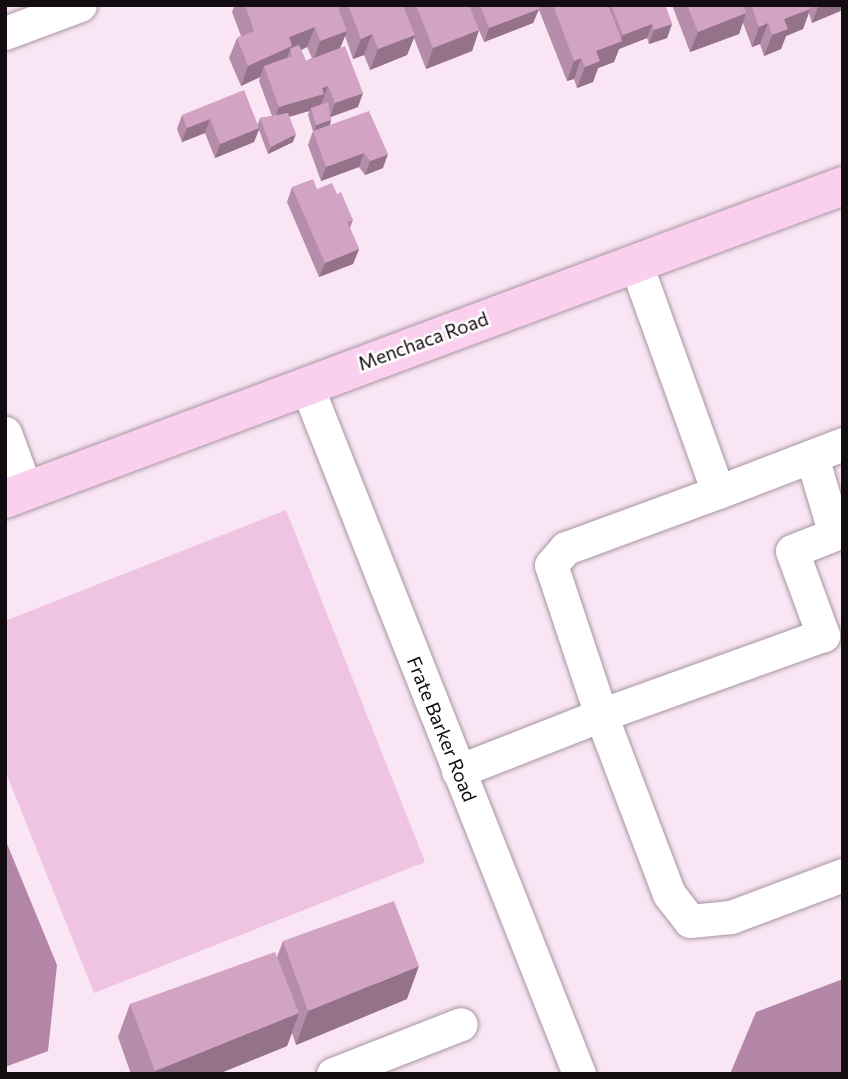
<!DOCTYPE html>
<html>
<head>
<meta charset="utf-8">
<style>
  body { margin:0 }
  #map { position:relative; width:848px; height:1079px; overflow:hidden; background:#f9e5f3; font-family:Commissioner,sans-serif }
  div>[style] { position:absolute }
  .green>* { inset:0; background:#efc3e2 }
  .water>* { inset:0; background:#b385a6 }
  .roads { filter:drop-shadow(0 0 2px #a895a2) drop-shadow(0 0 2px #a895a2) }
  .minor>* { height:33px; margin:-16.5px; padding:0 16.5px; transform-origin:16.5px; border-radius:16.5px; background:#fff }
  .major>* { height:38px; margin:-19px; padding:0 19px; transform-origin:19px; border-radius:19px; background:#fad0ee }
  .wall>* { inset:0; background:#b58ca9 }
  .shaded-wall>* { inset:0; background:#947289 }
  .building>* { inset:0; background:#d3a3c4 }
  span { translate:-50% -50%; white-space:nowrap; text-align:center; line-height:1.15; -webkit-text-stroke:5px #fff; paint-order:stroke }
  .street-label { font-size:19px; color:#130c11 }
  .frame { position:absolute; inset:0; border:7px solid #130c11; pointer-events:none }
</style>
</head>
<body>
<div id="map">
  <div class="green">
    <i style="clip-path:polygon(286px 510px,425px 862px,94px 993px,5px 770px,5px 621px)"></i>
  </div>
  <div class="water">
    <i style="clip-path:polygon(5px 839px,57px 965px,48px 1051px,5px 1067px)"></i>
    <i style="clip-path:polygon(843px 979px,843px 1074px,730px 1074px,756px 1012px)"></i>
  </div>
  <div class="roads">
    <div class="minor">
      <i style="left:5px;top:33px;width:80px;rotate:-20.5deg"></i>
      <i style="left:306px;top:384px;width:742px;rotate:68.41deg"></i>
      <i style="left:5px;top:433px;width:61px;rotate:69.8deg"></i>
      <i style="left:812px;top:457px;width:80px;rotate:73.4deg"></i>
      <i style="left:835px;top:534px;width:46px;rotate:158.4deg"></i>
      <i style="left:792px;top:551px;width:90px;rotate:69.7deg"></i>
      <i style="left:823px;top:635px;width:236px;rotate:160.2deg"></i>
      <i style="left:601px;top:715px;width:191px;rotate:69.2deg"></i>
      <i style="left:669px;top:894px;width:34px;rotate:52deg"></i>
      <i style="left:690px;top:921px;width:41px;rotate:-5.6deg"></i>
      <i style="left:731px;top:917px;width:120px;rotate:-20.6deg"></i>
      <i style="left:718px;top:492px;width:134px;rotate:-21deg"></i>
      <i style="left:458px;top:771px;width:154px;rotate:-21.4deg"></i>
      <i style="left:601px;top:715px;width:158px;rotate:-108.4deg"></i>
      <i style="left:551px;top:565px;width:23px;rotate:-49deg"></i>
      <i style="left:566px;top:548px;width:162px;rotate:-20.2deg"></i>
      <i style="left:718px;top:492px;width:242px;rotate:-109.8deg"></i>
      <i style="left:333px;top:1074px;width:137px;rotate:-21.3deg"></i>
    </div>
    <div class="major">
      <i style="left:5px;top:499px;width:895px;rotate:-20.48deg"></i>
    </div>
  </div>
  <div class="wall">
    <i style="clip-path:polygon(evenodd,235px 5px,537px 5px,539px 9px,533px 23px,484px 42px,479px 30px,472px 51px,426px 69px,414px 38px,407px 55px,370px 70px,364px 55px,353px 59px,345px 36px,340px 48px,358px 107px,331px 117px,331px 120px,330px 125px,383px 168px,365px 175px,359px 167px,321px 181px,308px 145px,313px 131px,308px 115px,309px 111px,289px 117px,293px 142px,268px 154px,259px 130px,254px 142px,215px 158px,205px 133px,182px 142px,177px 129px,182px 115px,258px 124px,260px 118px,272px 116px,259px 81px,260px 77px,241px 86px,229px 58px,237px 38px,241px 36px,232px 12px,235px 5px,307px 47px,312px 58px,306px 61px,301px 50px,307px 47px)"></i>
    <i style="clip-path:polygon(537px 5px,665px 5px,672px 24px,667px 38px,649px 44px,647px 38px,619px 49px,614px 62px,598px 68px,593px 82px,577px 88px,574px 79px,567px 81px)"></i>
    <i style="clip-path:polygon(672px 5px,843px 5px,812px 23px,809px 13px,803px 29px,786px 36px,781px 49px,764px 56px,760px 44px,752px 47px,743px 23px,739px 34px,690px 52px)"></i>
    <i style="clip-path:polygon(292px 187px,317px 189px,337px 194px,353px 220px,350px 228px,359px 249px,353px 264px,319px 277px,287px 202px)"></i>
    <i style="clip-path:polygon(283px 941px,407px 999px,296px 1045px,292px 1033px,287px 1046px,218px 1074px,131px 1074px,118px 1037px,130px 1004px,277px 957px)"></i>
  </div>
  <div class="shaded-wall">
    <i style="clip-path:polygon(819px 5px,843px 5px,843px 10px,812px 23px)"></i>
    <i style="clip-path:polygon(539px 9px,533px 23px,484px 42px,489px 28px)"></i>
    <i style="clip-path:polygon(810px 9px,803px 29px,786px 36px,781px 49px,764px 56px,772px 35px,784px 19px)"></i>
    <i style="clip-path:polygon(746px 13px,739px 34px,690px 52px,698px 32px)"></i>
    <i style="clip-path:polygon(768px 23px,760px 44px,752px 47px,759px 27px)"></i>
    <i style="clip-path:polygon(652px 24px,647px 38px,619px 49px,614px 62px,598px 68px,593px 82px,577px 88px,585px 67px,596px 51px,620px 42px,623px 35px)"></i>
    <i style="clip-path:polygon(672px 24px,667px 38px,649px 44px,654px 30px)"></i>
    <i style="clip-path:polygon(315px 27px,307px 47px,291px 54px,290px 50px,284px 66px,264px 66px,260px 77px,241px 86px,248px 66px,289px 37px)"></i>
    <i style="clip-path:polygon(479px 30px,472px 51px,426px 69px,433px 48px)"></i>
    <i style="clip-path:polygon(347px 31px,339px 51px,313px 62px,320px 41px)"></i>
    <i style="clip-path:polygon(372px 34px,364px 55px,353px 59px,361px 39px)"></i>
    <i style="clip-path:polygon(415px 35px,407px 55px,370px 70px,378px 49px)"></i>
    <i style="clip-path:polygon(581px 58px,574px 79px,567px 81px,574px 61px)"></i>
    <i style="clip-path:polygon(328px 86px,319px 109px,311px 108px,309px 111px,274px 121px,279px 107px)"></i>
    <i style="clip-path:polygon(363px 93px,358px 107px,330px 117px,335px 103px)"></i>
    <i style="clip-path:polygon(210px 119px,205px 133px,182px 142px,187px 128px)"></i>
    <i style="clip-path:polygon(331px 120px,329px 127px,314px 132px,316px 125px)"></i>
    <i style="clip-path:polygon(259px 128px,254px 142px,215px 158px,220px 144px)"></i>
    <i style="clip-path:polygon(296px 134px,293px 142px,268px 154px,271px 147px)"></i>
    <i style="clip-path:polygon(364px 153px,359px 167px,321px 181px,326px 167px)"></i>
    <i style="clip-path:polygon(388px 154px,383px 168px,365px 175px,370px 161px)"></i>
    <i style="clip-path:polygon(359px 249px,353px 264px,319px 277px,325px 263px)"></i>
    <i style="clip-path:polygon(419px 966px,407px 999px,296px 1045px,308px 1011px)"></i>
    <i style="clip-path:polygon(299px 1013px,287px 1046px,218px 1074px,154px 1074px,155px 1071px)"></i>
  </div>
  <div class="building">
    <i style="clip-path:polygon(245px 5px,337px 5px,347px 31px,320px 41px,315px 27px,289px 37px,292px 46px,248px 66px,237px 38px,254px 31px)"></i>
    <i style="clip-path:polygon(348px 5px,403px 5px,415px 35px,378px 49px,372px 34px,361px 39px)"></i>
    <i style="clip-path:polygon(416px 5px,469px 5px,479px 30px,433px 48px)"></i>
    <i style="clip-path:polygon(480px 5px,537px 5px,539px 9px,489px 28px)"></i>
    <i style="clip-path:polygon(553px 5px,608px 5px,622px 41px,596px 51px,600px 61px,585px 67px,581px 58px,574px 61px)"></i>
    <i style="clip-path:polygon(611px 5px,665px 5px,672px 24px,654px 30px,652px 24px,623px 35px)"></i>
    <i style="clip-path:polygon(687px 5px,743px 5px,746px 13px,698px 32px)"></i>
    <i style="clip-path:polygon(751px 5px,809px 5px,810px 9px,784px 19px,788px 29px,772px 35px,768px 23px,759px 27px)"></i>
    <i style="clip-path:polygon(299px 45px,306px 61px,345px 46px,363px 93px,335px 103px,328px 86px,322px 88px,324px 94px,279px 107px,264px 66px,292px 56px,290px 50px,291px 48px)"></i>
    <i style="clip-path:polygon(244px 90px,259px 128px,220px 144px,210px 119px,187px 128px,182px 115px)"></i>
    <i style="clip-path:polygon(328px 102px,331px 120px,316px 125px,311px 108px)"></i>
    <i style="clip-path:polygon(369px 111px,388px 154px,370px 161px,364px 153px,326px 167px,313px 131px)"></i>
    <i style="clip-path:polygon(288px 113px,296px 134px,271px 147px,260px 118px)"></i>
    <i style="clip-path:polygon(313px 179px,317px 189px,332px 183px,337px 194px,341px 192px,353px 220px,347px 222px,359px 249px,325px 263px,292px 187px)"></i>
    <i style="clip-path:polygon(394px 901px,419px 966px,308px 1011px,283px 941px)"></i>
    <i style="clip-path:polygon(275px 952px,299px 1013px,155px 1071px,130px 1004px)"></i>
  </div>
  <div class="street-label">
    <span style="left:423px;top:341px;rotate:-20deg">Menchaca Road</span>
    <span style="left:442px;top:729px;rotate:68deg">Frate Barker Road</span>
  </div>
  <div class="frame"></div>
</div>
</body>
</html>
